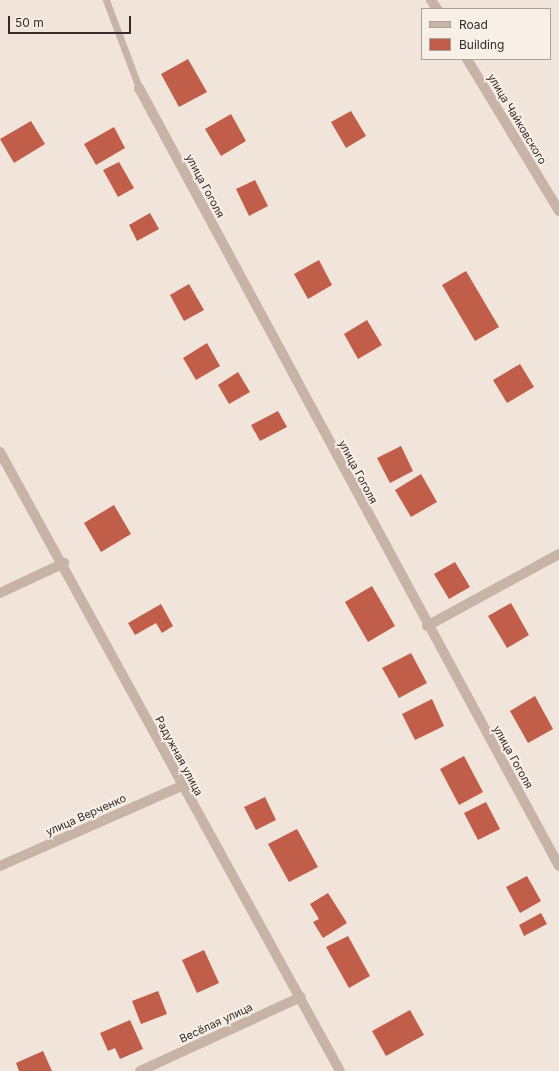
<!DOCTYPE html>
<html>
<head>
<meta charset="utf-8">
<style>
  body { margin:0 }
  #map { position:relative; width:559px; height:1071px; overflow:hidden; background:#f1e5db; font-family:Inter,sans-serif }
  div>[style] { position:absolute }
  .building>* { inset:0; background:#c15e49 }
  .service>* { height:7px; margin:-3.5px; padding:0 3.5px; transform-origin:3.5px; border-radius:3.5px; background:#c8b4a7 }
  .minor>* { height:10px; margin:-5px; padding:0 5px; transform-origin:5px; border-radius:5px; background:#c8b4a7 }
  span { translate:-50% -50%; white-space:nowrap; text-align:center; line-height:1.15; -webkit-text-stroke:4px #f8efe7; paint-order:stroke }
  .street-label { font-size:11px; color:#352b28 }
  .legend { position:absolute; left:421px; top:8px; width:130px; height:52px; box-sizing:border-box; background:#f8efe7; border:1px solid #aaa19b; margin:0; padding:5px 7px; list-style:none; font-size:12px; color:#352b28 }
  .legend li { display:flex; align-items:center; gap:8px; height:20px }
  .legend b { width:20px; border:1px solid #aaa19b }
  .scale { position:absolute; left:8px; top:16px; width:123px; height:18px; box-sizing:border-box; border:2px solid #352b28; border-top:0; padding-left:5px; font-size:12px; line-height:14px; white-space:nowrap; color:#352b28; -webkit-text-stroke:3px #f8efe7; paint-order:stroke }
</style>
</head>
<body>
<div id="map">
  <div class="building">
    <i style="clip-path:polygon(188px 59px,207px 92px,179px 107px,161px 74px)"></i>
    <i style="clip-path:polygon(351px 111px,366px 136px,346px 148px,331px 122px)"></i>
    <i style="clip-path:polygon(231px 114px,246px 141px,221px 156px,205px 129px)"></i>
    <i style="clip-path:polygon(31px 121px,45px 144px,14px 163px,0 139px)"></i>
    <i style="clip-path:polygon(114px 127px,125px 148px,96px 165px,84px 144px)"></i>
    <i style="clip-path:polygon(119px 162px,134px 188px,118px 197px,103px 170px)"></i>
    <i style="clip-path:polygon(255px 180px,268px 206px,249px 216px,236px 189px)"></i>
    <i style="clip-path:polygon(150px 213px,159px 229px,137px 241px,129px 225px)"></i>
    <i style="clip-path:polygon(319px 260px,332px 285px,308px 299px,294px 274px)"></i>
    <i style="clip-path:polygon(466px 271px,499px 327px,475px 341px,442px 285px)"></i>
    <i style="clip-path:polygon(189px 284px,204px 310px,184px 321px,170px 295px)"></i>
    <i style="clip-path:polygon(367px 320px,382px 345px,358px 359px,344px 334px)"></i>
    <i style="clip-path:polygon(207px 343px,220px 366px,196px 380px,183px 358px)"></i>
    <i style="clip-path:polygon(520px 364px,534px 387px,507px 403px,493px 380px)"></i>
    <i style="clip-path:polygon(238px 372px,250px 392px,229px 404px,218px 385px)"></i>
    <i style="clip-path:polygon(278px 411px,287px 427px,260px 441px,251px 425px)"></i>
    <i style="clip-path:polygon(401px 446px,413px 471px,390px 483px,377px 458px)"></i>
    <i style="clip-path:polygon(421px 474px,437px 502px,411px 517px,395px 490px)"></i>
    <i style="clip-path:polygon(114px 505px,131px 534px,101px 552px,84px 523px)"></i>
    <i style="clip-path:polygon(455px 562px,470px 587px,449px 599px,434px 574px)"></i>
    <i style="clip-path:polygon(372px 586px,395px 626px,368px 642px,345px 602px)"></i>
    <i style="clip-path:polygon(511px 603px,529px 635px,507px 648px,488px 616px)"></i>
    <i style="clip-path:polygon(161px 604px,173px 626px,162px 633px,156px 623px,135px 635px,128px 623px)"></i>
    <i style="clip-path:polygon(411px 653px,427px 683px,399px 698px,382px 668px)"></i>
    <i style="clip-path:polygon(535px 696px,553px 729px,528px 743px,510px 711px)"></i>
    <i style="clip-path:polygon(432px 699px,444px 726px,415px 740px,402px 714px)"></i>
    <i style="clip-path:polygon(464px 756px,483px 792px,459px 805px,440px 769px)"></i>
    <i style="clip-path:polygon(265px 797px,276px 820px,256px 830px,244px 807px)"></i>
    <i style="clip-path:polygon(486px 802px,500px 829px,478px 840px,464px 813px)"></i>
    <i style="clip-path:polygon(297px 829px,318px 867px,289px 882px,268px 844px)"></i>
    <i style="clip-path:polygon(527px 876px,541px 901px,520px 913px,506px 887px)"></i>
    <i style="clip-path:polygon(328px 893px,347px 923px,323px 938px,313px 922px,319px 919px,310px 904px)"></i>
    <i style="clip-path:polygon(541px 913px,547px 924px,524px 936px,519px 925px)"></i>
    <i style="clip-path:polygon(348px 936px,370px 976px,349px 988px,326px 947px)"></i>
    <i style="clip-path:polygon(204px 950px,219px 983px,197px 993px,182px 960px)"></i>
    <i style="clip-path:polygon(158px 991px,167px 1014px,141px 1024px,132px 1001px)"></i>
    <i style="clip-path:polygon(410px 1010px,424px 1035px,386px 1056px,372px 1031px)"></i>
    <i style="clip-path:polygon(130px 1020px,143px 1049px,120px 1059px,115px 1048px,108px 1051px,100px 1033px)"></i>
    <i style="clip-path:polygon(43px 1051px,52px 1071px,19px 1071px,16px 1063px)"></i>
  </div>
  <div class="service">
    <i style="left:106px;top:0;width:94px;rotate:69.4deg"></i>
  </div>
  <div class="minor">
    <i style="left:431px;top:0;width:11px;rotate:56deg"></i>
    <i style="left:467px;top:59px;width:178px;rotate:58.8deg"></i>
    <i style="left:139px;top:88px;width:884px;rotate:61.64deg"></i>
    <i style="left:0;top:452px;width:706px;rotate:61.22deg"></i>
    <i style="left:0;top:593px;width:71px;rotate:-25.1deg"></i>
    <i style="left:427px;top:626px;width:150px;rotate:-28.6deg"></i>
    <i style="left:0;top:866px;width:198px;rotate:-23.8deg"></i>
    <i style="left:140px;top:1071px;width:177px;rotate:-24.7deg"></i>
  </div>
  <div class="street-label">
    <span style="left:517px;top:119px;rotate:59deg">улица Чайковского</span>
    <span style="left:205px;top:186px;rotate:62deg">улица Гоголя</span>
    <span style="left:358px;top:472px;rotate:62deg">улица Гоголя</span>
    <span style="left:179px;top:756px;rotate:62deg">Радужная улица</span>
    <span style="left:513px;top:757px;rotate:61deg">улица Гоголя</span>
    <span style="left:86px;top:815px;rotate:-24deg">улица Верченко</span>
    <span style="left:216px;top:1023px;rotate:-25deg">Весёлая улица</span>
  </div>
  <ul class="legend">
  <li><b style="height:5px;background:#c8b4a7"></b>Road</li>
  <li><b style="height:11px;background:#c15e49"></b>Building</li>
  </ul>
  <div class="scale">50 m</div>
</div>
</body>
</html>
